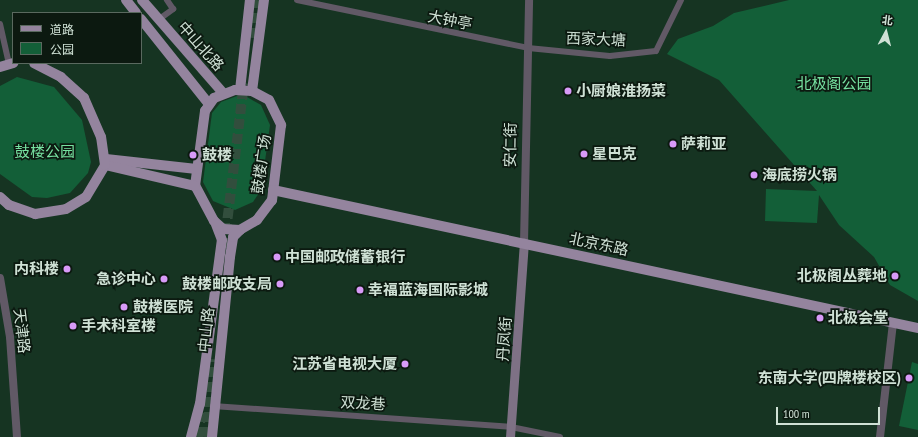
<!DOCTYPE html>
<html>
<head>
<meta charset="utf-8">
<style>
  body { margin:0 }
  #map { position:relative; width:918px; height:437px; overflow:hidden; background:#163422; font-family:"PT Sans Narrow","Noto Sans SC",sans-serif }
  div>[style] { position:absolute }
  .green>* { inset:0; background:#135f38 }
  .primary-tunnel>* { height:10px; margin-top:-5px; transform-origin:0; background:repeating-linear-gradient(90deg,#324e3d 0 10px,transparent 0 15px) }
  .minor>* { height:6px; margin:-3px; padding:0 3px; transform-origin:3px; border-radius:3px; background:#615966 }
  .tertiary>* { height:8px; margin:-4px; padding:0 4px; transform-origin:4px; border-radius:4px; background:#615966 }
  .secondary>* { height:9px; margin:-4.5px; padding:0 4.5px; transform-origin:4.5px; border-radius:4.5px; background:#7e7185 }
  .primary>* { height:10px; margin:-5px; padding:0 5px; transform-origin:5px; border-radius:5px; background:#94849e }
  .dots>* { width:11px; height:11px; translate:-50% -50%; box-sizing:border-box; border:2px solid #0c1910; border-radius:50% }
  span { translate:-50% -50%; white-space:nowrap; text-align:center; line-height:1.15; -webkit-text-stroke:3.5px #0c1910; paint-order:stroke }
  .street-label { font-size:15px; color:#cfe1d5 }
  .park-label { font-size:15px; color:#77e2a1 }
  .poi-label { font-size:15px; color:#cfe1d5; font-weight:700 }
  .left { translate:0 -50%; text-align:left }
  .right { translate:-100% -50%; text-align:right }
  .legend { position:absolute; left:12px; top:12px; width:130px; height:52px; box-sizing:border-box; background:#0c1910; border:1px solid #5a695f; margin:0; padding:5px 7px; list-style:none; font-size:12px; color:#cfe1d5 }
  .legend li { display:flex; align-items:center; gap:8px; height:20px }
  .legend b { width:20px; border:1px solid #5a695f }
  .north { position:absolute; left:866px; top:12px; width:40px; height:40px; -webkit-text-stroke:3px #0c1910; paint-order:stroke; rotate:7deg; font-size:11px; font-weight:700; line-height:16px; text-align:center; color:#cfe1d5 }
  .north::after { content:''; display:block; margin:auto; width:14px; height:18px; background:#cfe1d5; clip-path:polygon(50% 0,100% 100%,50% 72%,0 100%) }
  .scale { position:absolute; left:776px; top:407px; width:104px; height:18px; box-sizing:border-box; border:2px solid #cfe1d5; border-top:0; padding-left:5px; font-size:12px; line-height:14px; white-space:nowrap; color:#cfe1d5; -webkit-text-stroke:3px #0c1910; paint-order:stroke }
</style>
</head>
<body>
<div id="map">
  <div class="green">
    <i style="clip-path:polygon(789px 0,918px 0,918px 301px,890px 285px,874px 257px,839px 225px,819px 195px,817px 223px,765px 221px,766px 189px,817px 191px,719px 80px,667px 54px,678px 39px,713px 26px,734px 13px)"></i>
    <i style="clip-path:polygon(17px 77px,54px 87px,82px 120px,91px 162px,88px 173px,70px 193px,47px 198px,32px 197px,0 174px,0 86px)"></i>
    <i style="clip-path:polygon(237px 96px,247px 97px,261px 105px,270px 125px,261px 190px,253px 202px,235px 210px,213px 201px,203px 182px,212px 113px,221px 102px)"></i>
    <i style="clip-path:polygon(912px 362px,918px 364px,918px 430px,899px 426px)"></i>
  </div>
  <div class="primary-tunnel">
    <i style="left:254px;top:38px;width:38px;rotate:-83deg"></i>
    <i style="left:224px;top:248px;width:166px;rotate:-83.1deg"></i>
    <i style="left:198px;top:437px;width:28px;rotate:-82deg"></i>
    <i style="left:206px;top:437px;width:78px;rotate:-83.3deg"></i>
  </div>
  <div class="minor">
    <i style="left:297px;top:0;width:236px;rotate:11.7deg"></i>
    <i style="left:528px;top:48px;width:82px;rotate:5.6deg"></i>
    <i style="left:610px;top:56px;width:46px;rotate:-6.2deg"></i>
    <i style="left:656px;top:51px;width:57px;rotate:-63.9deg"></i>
    <i style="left:158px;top:20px;width:19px;rotate:-36deg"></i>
    <i style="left:173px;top:9px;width:11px;rotate:-124deg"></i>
    <i style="left:0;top:24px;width:41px;rotate:77.3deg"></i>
    <i style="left:213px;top:406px;width:299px;rotate:4deg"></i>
    <i style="left:511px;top:427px;width:50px;rotate:11.5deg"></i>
  </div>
  <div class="tertiary">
    <i style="left:524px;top:243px;width:243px;rotate:-88.8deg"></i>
    <i style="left:0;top:278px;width:60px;rotate:80.4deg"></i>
    <i style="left:10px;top:337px;width:100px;rotate:86deg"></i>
    <i style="left:880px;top:437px;width:115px;rotate:-83.5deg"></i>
  </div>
  <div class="secondary">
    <i style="left:510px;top:437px;width:195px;rotate:-85.9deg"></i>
  </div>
  <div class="primary">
    <i style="left:126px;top:0;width:16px;rotate:52deg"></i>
    <i style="left:142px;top:0;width:123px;rotate:48.9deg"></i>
    <i style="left:141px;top:19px;width:107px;rotate:51.4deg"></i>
    <i style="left:0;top:67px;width:14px;rotate:-17deg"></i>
    <i style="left:235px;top:90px;width:17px;rotate:3deg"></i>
    <i style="left:252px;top:91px;width:19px;rotate:28deg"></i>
    <i style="left:269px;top:100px;width:28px;rotate:64deg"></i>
    <i style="left:281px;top:125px;width:76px;rotate:96.8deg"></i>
    <i style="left:272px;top:200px;width:25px;rotate:127deg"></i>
    <i style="left:257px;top:220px;width:20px;rotate:150deg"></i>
    <i style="left:240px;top:230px;width:17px;rotate:-177deg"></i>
    <i style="left:223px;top:229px;width:12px;rotate:-138deg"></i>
    <i style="left:214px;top:221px;width:40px;rotate:-118deg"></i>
    <i style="left:195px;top:186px;width:76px;rotate:-82.4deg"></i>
    <i style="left:205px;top:111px;width:16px;rotate:-55deg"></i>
    <i style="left:214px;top:98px;width:22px;rotate:-21deg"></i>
    <i style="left:240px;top:90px;width:91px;rotate:-83.7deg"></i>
    <i style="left:252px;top:91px;width:92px;rotate:-82.5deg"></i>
    <i style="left:106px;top:159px;width:91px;rotate:6.3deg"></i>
    <i style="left:105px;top:165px;width:92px;rotate:13.1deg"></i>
    <i style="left:273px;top:190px;width:660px;rotate:12.08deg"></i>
    <i style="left:0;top:197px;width:12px;rotate:42deg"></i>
    <i style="left:9px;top:205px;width:28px;rotate:19deg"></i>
    <i style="left:35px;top:214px;width:31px;rotate:-9deg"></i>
    <i style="left:66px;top:209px;width:23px;rotate:-31deg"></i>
    <i style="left:86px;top:197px;width:37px;rotate:-59deg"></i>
    <i style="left:105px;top:165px;width:28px;rotate:-98deg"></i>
    <i style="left:101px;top:137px;width:43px;rotate:-113.6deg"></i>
    <i style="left:84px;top:98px;width:31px;rotate:-138deg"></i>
    <i style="left:61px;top:77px;width:30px;rotate:-153deg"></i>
    <i style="left:191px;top:437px;width:34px;rotate:-75deg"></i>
    <i style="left:200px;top:404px;width:165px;rotate:-82.4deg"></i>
    <i style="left:222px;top:240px;width:17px;rotate:-111deg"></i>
    <i style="left:212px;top:437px;width:181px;rotate:-84.3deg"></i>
    <i style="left:230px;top:257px;width:20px;rotate:-81deg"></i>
    <i style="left:233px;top:237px;width:10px;rotate:-45deg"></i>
  </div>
  <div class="dots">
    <i style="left:568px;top:91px;background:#d89af8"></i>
    <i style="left:673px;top:144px;background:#d89af8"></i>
    <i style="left:584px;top:154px;background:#d89af8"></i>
    <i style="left:193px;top:155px;background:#d89af8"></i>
    <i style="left:754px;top:175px;background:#d89af8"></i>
    <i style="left:277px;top:257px;background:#d89af8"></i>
    <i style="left:67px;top:269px;background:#d89af8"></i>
    <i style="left:895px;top:276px;background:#d89af8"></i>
    <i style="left:164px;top:279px;background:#d89af8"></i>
    <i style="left:280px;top:284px;background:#d89af8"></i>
    <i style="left:360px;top:290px;background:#d89af8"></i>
    <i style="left:124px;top:307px;background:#d89af8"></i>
    <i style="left:820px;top:318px;background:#d89af8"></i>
    <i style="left:73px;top:326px;background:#d89af8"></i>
    <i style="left:405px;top:364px;background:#d89af8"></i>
    <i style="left:909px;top:378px;background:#d89af8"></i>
  </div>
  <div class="street-label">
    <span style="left:450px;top:20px;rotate:11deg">大钟亭</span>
    <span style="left:596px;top:39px;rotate:2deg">西家大塘</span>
    <span style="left:201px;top:46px;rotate:48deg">中山北路</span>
    <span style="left:510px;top:145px;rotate:-89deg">安仁街</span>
    <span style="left:261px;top:164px;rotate:-82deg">鼓楼广场</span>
    <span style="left:599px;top:244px;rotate:12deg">北京东路</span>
    <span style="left:206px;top:330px;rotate:-84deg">中山路</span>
    <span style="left:22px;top:331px;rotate:83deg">天津路</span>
    <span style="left:504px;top:339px;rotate:-86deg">丹凤街</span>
    <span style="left:363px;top:403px;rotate:3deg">双龙巷</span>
  </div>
  <div class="park-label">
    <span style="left:834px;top:84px">北极阁公园</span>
    <span style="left:45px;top:152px">鼓楼公园</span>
  </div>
  <div class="poi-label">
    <span class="left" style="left:576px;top:91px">小厨娘淮扬菜</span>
    <span class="left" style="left:681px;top:144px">萨莉亚</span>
    <span class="left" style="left:592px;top:154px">星巴克</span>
    <span class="left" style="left:202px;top:155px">鼓楼</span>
    <span class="left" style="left:762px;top:175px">海底捞火锅</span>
    <span class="left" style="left:285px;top:257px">中国邮政储蓄银行</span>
    <span class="right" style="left:59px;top:269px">内科楼</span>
    <span class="right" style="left:887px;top:276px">北极阁丛葬地</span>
    <span class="right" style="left:156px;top:279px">急诊中心</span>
    <span class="right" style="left:272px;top:284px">鼓楼邮政支局</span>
    <span class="left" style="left:368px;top:290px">幸福蓝海国际影城</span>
    <span class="left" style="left:133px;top:307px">鼓楼医院</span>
    <span class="left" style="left:828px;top:318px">北极会堂</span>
    <span class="left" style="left:81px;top:326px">手术科室楼</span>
    <span class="right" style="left:397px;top:364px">江苏省电视大厦</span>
    <span class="right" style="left:901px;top:378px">东南大学(四牌楼校区)</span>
  </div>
  <ul class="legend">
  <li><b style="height:5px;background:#94849e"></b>道路</li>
  <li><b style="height:11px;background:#135f38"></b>公园</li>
  </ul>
  <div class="north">北</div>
  <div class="scale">100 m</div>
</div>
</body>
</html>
